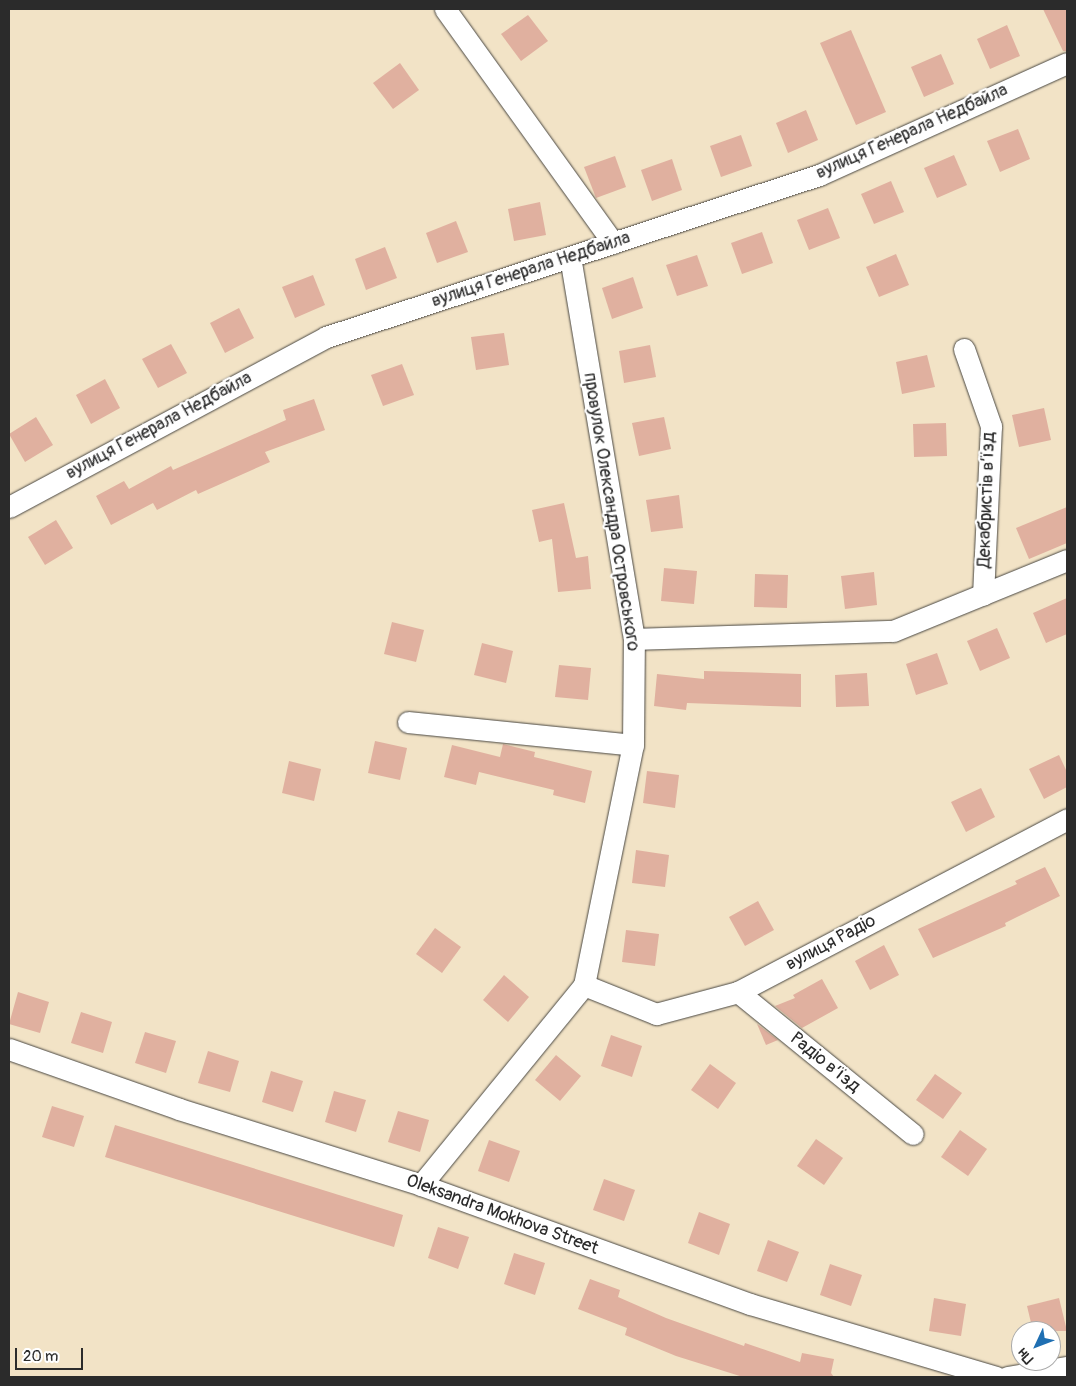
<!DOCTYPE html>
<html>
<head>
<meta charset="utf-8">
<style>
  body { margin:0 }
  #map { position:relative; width:1076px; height:1386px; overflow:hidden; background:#f2e3c6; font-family:Pangolin,sans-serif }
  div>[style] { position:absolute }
  .building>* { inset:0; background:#e0b09f }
  .roads { filter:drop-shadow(0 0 1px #494742) drop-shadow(0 0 1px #494742) }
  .street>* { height:21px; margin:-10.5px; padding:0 10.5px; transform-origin:10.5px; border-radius:10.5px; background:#fff }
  span { translate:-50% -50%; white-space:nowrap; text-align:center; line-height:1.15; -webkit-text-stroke:4.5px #fff; paint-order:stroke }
  .street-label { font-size:18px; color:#2b2b2b }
  .frame { position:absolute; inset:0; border:10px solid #2b2b2b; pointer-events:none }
  .north { position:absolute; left:1011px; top:1321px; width:50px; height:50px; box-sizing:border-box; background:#fff; border:1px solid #aaa; border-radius:50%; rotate:227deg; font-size:14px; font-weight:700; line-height:20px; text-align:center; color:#2b2b2b }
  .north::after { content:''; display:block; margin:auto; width:18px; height:22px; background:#1f6fb2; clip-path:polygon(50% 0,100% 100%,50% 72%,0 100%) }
  .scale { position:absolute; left:15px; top:1348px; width:68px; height:22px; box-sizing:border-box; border:2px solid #2b2b2b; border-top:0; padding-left:6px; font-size:15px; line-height:18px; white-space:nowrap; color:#2b2b2b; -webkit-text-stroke:4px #fff; paint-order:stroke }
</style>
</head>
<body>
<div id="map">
  <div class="building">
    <i style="clip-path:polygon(1043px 9px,1067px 9px,1067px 51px,1063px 51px)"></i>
    <i style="clip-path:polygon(528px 15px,548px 41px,521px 61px,501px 34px)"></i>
    <i style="clip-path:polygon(1007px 25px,1020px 56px,990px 69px,977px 39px)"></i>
    <i style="clip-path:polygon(851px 30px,886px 112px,856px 125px,820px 43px)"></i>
    <i style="clip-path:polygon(941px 54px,954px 84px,924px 97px,911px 67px)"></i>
    <i style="clip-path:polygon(400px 63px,419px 90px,393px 109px,373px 83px)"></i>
    <i style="clip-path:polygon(806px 110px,818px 140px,788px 153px,776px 123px)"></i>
    <i style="clip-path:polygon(1018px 129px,1030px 159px,1000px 172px,987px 141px)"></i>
    <i style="clip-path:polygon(741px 135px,752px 166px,721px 177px,710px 146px)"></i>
    <i style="clip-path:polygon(954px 155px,967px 185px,937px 198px,924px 168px)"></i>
    <i style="clip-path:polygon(615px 156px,626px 187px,596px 198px,584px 167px)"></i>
    <i style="clip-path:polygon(672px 159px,682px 190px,652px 201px,641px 170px)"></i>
    <i style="clip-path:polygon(891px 181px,904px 212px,874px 224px,861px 194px)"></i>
    <i style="clip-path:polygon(540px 202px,546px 235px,514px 241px,508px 209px)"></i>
    <i style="clip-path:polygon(828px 208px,840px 238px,809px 250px,797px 220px)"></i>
    <i style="clip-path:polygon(456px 221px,468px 252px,437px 263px,426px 233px)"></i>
    <i style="clip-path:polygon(762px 232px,773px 263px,742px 274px,731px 243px)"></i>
    <i style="clip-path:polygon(385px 247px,397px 278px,366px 290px,355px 259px)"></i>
    <i style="clip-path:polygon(896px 254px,909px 285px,879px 297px,866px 267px)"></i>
    <i style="clip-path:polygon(697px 255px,708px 286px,677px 296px,666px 265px)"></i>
    <i style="clip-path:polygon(313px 275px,325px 305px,295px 318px,282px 287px)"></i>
    <i style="clip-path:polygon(633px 277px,643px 308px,612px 319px,602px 288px)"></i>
    <i style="clip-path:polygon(239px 308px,254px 338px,225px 353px,210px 323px)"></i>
    <i style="clip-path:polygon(504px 333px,509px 365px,476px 370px,471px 337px)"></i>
    <i style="clip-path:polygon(171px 344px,187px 373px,158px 388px,142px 359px)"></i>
    <i style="clip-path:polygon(650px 345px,656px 377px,624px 383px,619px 351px)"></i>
    <i style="clip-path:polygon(927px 355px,935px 387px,902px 394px,896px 362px)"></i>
    <i style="clip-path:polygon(402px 364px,414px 395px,383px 406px,371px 375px)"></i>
    <i style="clip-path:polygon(105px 379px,120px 408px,91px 424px,76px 395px)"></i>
    <i style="clip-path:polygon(314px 399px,325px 430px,265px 452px,270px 462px,198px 494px,196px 490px,157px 510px,153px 503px,111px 525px,96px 496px,124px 481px,129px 489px,171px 466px,173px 470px,286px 420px,283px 410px)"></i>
    <i style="clip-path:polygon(1044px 408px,1051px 440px,1019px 447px,1012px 415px)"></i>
    <i style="clip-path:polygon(36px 417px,53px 445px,25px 462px,9px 434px)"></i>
    <i style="clip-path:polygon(664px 417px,671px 449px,639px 456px,632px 423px)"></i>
    <i style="clip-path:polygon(946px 423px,947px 456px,914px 457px,913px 424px)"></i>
    <i style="clip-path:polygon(679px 495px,683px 528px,651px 532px,646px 500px)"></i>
    <i style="clip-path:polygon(564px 503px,576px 558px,588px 556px,591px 589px,558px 592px,552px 539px,539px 542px,532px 510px)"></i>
    <i style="clip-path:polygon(1067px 507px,1067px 543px,1029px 559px,1016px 528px)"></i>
    <i style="clip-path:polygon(56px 520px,73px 548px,45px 565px,28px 537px)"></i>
    <i style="clip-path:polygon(664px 568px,697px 571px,694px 604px,661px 601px)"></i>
    <i style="clip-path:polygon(874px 572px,877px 605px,845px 609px,841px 576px)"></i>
    <i style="clip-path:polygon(755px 574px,788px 575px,787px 608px,754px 607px)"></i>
    <i style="clip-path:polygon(1067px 598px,1067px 634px,1046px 643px,1033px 613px)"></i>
    <i style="clip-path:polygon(392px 622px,424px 630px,416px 662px,384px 654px)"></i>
    <i style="clip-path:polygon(997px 628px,1010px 658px,980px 671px,967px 641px)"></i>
    <i style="clip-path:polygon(482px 643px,513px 651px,506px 683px,474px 675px)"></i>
    <i style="clip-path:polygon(937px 653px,948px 684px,916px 695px,906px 664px)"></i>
    <i style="clip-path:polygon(559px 665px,591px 668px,588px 700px,555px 697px)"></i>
    <i style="clip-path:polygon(704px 671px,801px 674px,801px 707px,687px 703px,686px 710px,654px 706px,657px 674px,704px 679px)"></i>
    <i style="clip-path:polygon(867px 673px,869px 706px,836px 707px,835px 675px)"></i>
    <i style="clip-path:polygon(375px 741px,407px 748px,400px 780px,368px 773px)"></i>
    <i style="clip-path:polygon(503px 744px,535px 752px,534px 757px,592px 771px,585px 803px,553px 795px,554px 790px,479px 772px,476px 785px,444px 777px,452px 745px,500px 757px)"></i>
    <i style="clip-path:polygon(1059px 755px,1067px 772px,1067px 787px,1044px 799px,1029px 769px)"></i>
    <i style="clip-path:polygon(289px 761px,321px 769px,314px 801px,282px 793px)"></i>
    <i style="clip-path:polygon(647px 771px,679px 775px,675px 808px,643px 803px)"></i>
    <i style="clip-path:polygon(981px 788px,995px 817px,966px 832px,951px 802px)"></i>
    <i style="clip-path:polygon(636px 850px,669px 855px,665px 887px,632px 883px)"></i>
    <i style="clip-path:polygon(1045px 867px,1060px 896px,1005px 923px,1006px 926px,933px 958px,918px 929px,1017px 884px,1015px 881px)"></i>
    <i style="clip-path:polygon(758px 901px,774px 930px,745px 946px,729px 917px)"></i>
    <i style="clip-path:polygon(435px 928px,461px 947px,442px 973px,416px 954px)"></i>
    <i style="clip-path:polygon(626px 930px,659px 934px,655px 966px,622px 962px)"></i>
    <i style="clip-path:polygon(884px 945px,899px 975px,870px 990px,855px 961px)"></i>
    <i style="clip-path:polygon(504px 975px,529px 997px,508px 1022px,483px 1000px)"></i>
    <i style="clip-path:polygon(822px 979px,838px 1008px,802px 1028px,775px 1006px,795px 998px,793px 995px)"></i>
    <i style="clip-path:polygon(18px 992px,49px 1002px,40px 1033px,9px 1024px)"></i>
    <i style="clip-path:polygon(81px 1012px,112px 1022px,103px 1053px,71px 1043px)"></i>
    <i style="clip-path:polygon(757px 1024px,778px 1040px,766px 1045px)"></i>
    <i style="clip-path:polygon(145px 1032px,176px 1041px,166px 1073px,135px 1063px)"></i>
    <i style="clip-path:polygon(611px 1035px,642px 1046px,632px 1077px,601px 1066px)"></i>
    <i style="clip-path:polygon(208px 1051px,239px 1061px,230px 1092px,198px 1083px)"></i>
    <i style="clip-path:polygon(556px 1055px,581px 1076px,560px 1101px,535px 1080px)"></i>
    <i style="clip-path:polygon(710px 1064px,736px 1083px,718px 1109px,691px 1090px)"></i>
    <i style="clip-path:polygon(271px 1071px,303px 1081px,293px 1112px,262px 1102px)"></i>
    <i style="clip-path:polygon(935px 1074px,962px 1093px,943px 1119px,916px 1100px)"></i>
    <i style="clip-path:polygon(334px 1091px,366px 1100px,356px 1132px,325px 1122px)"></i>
    <i style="clip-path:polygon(52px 1106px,84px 1116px,74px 1147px,42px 1137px)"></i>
    <i style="clip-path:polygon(398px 1111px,429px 1120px,420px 1152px,388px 1142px)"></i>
    <i style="clip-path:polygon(115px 1125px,403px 1215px,394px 1247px,105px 1157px)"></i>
    <i style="clip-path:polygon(960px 1130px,987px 1149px,968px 1176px,941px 1157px)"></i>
    <i style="clip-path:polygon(816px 1139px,843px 1158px,824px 1185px,797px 1166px)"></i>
    <i style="clip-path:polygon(489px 1140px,520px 1151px,509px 1182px,478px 1171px)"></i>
    <i style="clip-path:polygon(604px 1179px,635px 1190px,624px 1221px,593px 1210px)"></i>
    <i style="clip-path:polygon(699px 1212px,730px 1224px,719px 1255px,688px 1243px)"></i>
    <i style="clip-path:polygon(438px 1227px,469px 1237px,458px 1269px,428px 1258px)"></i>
    <i style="clip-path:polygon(768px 1240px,799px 1252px,787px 1282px,757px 1271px)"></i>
    <i style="clip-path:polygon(514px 1253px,545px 1263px,535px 1295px,504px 1284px)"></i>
    <i style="clip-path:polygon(830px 1264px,862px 1275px,851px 1306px,820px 1295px)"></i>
    <i style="clip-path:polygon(590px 1279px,620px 1290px,618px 1297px,666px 1318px,744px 1346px,745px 1343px,800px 1362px,802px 1353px,834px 1359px,831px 1373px,834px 1377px,743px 1377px,676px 1356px,625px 1335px,627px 1328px,578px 1309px)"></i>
    <i style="clip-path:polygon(934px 1298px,966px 1304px,961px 1336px,929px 1331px)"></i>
    <i style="clip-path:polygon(1059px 1298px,1067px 1331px,1033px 1331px,1027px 1306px)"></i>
  </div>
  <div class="roads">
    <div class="street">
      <i style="left:445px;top:9px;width:288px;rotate:54.3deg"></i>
      <i style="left:964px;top:349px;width:82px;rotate:70.7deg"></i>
      <i style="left:991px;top:426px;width:169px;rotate:92.7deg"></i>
      <i style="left:9px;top:507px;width:360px;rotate:-28.2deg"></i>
      <i style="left:326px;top:337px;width:519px;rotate:-18.19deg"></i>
      <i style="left:819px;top:175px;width:272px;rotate:-24.3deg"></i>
      <i style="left:634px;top:639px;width:259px;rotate:-1.8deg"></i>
      <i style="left:893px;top:631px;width:188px;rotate:-22.2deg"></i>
      <i style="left:408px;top:722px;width:226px;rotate:5.8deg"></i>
      <i style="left:584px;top:985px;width:78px;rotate:21.9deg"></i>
      <i style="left:656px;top:1014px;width:85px;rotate:-15deg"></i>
      <i style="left:738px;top:992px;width:372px;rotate:-27.7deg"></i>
      <i style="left:738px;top:992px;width:225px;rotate:39.1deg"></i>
      <i style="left:9px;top:1049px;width:180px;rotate:19.4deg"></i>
      <i style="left:179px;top:1109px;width:254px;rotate:17.4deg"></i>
      <i style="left:421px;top:1185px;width:350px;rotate:19.9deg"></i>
      <i style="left:750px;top:1304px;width:257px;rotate:16.5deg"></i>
      <i style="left:421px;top:1185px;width:258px;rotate:-50.8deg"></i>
      <i style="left:584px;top:985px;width:245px;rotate:-78.5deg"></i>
      <i style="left:633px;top:745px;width:106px;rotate:-89.5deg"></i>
      <i style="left:634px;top:639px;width:387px;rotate:-99.5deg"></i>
      <i style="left:1007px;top:1377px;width:61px;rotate:-9.5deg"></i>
    </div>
  </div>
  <div class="street-label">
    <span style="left:912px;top:132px;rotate:-24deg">вулиця Генерала Недбайла</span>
    <span style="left:531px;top:270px;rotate:-18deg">вулиця Генерала Недбайла</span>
    <span style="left:159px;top:426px;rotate:-28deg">вулиця Генерала Недбайла</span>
    <span style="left:987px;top:500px;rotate:-88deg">Декабристів в’їзд</span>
    <span style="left:611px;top:512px;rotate:81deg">провулок Олександра Островського</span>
    <span style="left:831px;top:943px;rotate:-28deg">вулиця Радіо</span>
    <span style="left:825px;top:1063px;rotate:39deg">Радіо в’їзд</span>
    <span style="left:502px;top:1215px;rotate:20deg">Oleksandra Mokhova Street</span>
  </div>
  <div class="frame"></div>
  <div class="north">Пн</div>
  <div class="scale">20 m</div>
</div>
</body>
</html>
